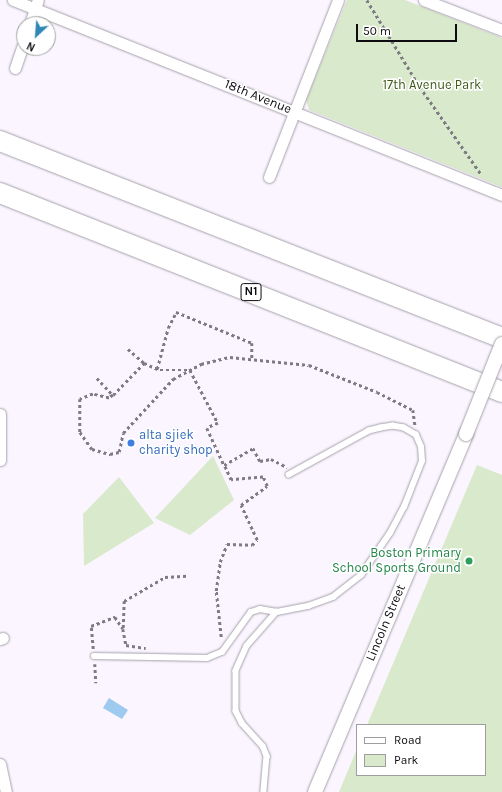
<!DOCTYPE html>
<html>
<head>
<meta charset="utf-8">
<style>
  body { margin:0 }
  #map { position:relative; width:502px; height:792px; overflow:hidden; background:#faf5fe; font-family:Karla,sans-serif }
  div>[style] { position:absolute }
  .green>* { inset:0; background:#d9e9cc }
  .water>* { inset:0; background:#9dcaee }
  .path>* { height:2.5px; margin-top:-1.25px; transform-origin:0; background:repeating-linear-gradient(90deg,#7f7b82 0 3px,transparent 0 6px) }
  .roads { filter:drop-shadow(0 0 1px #a6a1ab) drop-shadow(0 0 1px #a6a1ab) }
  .service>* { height:5.5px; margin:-2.75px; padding:0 2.75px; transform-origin:2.75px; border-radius:2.75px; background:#fff }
  .minor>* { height:11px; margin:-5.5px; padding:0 5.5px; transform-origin:5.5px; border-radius:5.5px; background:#fff }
  .tertiary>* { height:14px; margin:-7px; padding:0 7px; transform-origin:7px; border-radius:7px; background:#fff }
  .motorway>* { height:20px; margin:-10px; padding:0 10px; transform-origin:10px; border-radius:10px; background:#fff }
  .bridges { filter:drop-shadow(0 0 1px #a6a1ab) drop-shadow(0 0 1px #a6a1ab) }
  .tertiary-bridge>* { height:14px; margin:-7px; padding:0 7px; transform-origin:7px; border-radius:7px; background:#fff }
  .dots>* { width:11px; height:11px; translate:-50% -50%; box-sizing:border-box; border:2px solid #fff; border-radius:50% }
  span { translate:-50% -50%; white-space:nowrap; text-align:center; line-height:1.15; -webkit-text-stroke:3px #fff; paint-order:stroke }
  .shield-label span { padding:1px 3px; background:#fff; border:1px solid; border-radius:3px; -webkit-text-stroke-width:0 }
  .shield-label { font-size:12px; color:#0e0c10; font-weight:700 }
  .park-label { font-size:13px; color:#3d5a17 }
  .street-label { font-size:13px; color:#0e0c10 }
  .shop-label { font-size:13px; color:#366cbe }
  .left { translate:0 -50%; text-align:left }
  .leisure-label { font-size:13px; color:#27864d }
  .right { translate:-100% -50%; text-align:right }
  .legend { position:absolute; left:356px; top:724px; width:130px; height:52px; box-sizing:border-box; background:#fff; border:1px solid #9f9e9f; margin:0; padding:5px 7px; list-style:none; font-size:12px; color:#0e0c10 }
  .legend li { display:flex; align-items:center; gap:8px; height:20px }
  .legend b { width:20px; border:1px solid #9f9e9f }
  .north { position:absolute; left:16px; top:16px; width:40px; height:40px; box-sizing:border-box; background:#fff; border:1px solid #9f9e9f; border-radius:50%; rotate:206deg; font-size:11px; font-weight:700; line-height:16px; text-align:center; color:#0e0c10 }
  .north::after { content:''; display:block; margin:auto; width:14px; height:18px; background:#2e87b5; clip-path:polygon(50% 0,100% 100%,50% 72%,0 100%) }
  .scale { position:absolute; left:356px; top:24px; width:101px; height:18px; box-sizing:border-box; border:2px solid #0e0c10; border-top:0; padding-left:5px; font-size:12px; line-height:14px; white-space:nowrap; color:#0e0c10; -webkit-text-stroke:3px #fff; paint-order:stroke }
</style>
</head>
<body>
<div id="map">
  <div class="green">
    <i style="clip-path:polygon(347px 0,405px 0,502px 38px,502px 187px,309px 110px,306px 100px)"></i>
    <i style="clip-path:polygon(213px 456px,234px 500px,190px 535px,155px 518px)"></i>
    <i style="clip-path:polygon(477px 465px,502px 475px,502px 792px,339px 792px,357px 749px,357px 775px,485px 775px,485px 725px,367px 725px)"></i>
    <i style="clip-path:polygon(119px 477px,154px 523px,84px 566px,83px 514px)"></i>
  </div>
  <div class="water">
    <i style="clip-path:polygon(109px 698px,128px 710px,122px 719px,103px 708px)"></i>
  </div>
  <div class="path">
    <i style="left:367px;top:0;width:102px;rotate:58.7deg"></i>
    <i style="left:420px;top:87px;width:106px;rotate:55deg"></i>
    <i style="left:128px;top:349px;width:21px;rotate:41deg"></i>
    <i style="left:144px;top:363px;width:17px;rotate:24deg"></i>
    <i style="left:160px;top:370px;width:30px"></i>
    <i style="left:190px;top:370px;width:60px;rotate:62.2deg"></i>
    <i style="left:218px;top:423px;width:12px;rotate:156deg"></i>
    <i style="left:207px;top:428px;width:41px;rotate:65.3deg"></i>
    <i style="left:224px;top:465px;width:34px;rotate:-30deg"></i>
    <i style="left:253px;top:448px;width:15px;rotate:62deg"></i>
    <i style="left:260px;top:461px;width:11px;rotate:-10deg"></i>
    <i style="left:271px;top:459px;width:18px;rotate:27deg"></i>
    <i style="left:157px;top:369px;width:42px;rotate:-75deg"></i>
    <i style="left:168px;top:328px;width:18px;rotate:-63deg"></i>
    <i style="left:176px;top:312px;width:82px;rotate:22.2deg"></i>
    <i style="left:252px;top:343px;width:15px;rotate:90deg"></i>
    <i style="left:97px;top:378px;width:23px;rotate:47deg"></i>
    <i style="left:113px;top:395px;width:45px;rotate:-45.9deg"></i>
    <i style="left:113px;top:395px;width:5px;rotate:143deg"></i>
    <i style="left:109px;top:398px;width:16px;rotate:-166deg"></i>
    <i style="left:93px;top:394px;width:14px;rotate:159deg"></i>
    <i style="left:80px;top:399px;width:33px;rotate:90deg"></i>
    <i style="left:80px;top:432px;width:21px;rotate:55deg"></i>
    <i style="left:92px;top:449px;width:19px;rotate:16deg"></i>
    <i style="left:110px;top:454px;width:9px;rotate:-13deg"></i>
    <i style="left:119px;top:452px;width:19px;rotate:-78deg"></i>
    <i style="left:123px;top:433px;width:74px;rotate:-47.2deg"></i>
    <i style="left:173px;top:379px;width:32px;rotate:-28deg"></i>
    <i style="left:201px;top:364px;width:30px;rotate:-14deg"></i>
    <i style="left:230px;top:357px;width:79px;rotate:5.8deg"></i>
    <i style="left:309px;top:365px;width:73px;rotate:21.7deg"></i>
    <i style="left:377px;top:392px;width:40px;rotate:26.6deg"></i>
    <i style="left:413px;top:410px;width:15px;rotate:82deg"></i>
    <i style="left:123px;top:628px;width:27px;rotate:-88deg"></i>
    <i style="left:124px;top:601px;width:48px;rotate:-30.3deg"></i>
    <i style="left:165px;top:577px;width:22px;rotate:-3deg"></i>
    <i style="left:221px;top:637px;width:46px;rotate:-96.2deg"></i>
    <i style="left:216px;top:591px;width:29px;rotate:-82deg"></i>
    <i style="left:220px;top:562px;width:19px;rotate:-69deg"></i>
    <i style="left:227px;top:544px;width:25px;rotate:2deg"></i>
    <i style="left:252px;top:545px;width:7px;rotate:-45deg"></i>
    <i style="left:257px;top:540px;width:38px;rotate:-115deg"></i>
    <i style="left:241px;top:505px;width:32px;rotate:-36deg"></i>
    <i style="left:267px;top:486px;width:10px;rotate:-114deg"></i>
    <i style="left:263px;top:477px;width:32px;rotate:175deg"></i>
    <i style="left:231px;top:480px;width:17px;rotate:-115deg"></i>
    <i style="left:93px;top:649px;width:23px;rotate:-95deg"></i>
    <i style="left:91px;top:626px;width:26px;rotate:-21deg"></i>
    <i style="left:115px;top:617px;width:14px;rotate:56deg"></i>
    <i style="left:123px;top:629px;width:16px;rotate:79deg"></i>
    <i style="left:126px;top:645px;width:20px;rotate:9deg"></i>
    <i style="left:95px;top:664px;width:19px;rotate:87deg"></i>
  </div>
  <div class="roads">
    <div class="service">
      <i style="left:277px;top:612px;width:32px;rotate:-11deg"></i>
      <i style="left:308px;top:606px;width:27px;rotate:-20deg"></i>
      <i style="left:333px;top:597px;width:36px;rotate:-38deg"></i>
      <i style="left:361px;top:575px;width:51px;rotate:-55.4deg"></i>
      <i style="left:390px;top:533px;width:30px;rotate:-62deg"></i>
      <i style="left:404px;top:507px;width:49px;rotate:-68.6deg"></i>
      <i style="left:422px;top:461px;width:14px;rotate:-94deg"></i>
      <i style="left:421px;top:447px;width:13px;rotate:-113deg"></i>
      <i style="left:416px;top:435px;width:14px;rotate:-150deg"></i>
      <i style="left:404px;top:428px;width:11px;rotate:-170deg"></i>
      <i style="left:393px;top:426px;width:12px;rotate:171deg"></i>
      <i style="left:381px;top:428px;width:12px;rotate:166deg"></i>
      <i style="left:369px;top:431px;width:91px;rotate:151.2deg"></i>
      <i style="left:94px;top:656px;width:113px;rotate:1deg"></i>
      <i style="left:207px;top:658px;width:16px;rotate:-22deg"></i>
      <i style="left:222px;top:652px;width:49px;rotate:-54.1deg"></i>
      <i style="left:251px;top:612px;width:9px;rotate:-18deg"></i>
      <i style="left:260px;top:609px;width:17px;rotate:10deg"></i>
      <i style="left:277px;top:612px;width:45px;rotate:131.4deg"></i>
      <i style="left:247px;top:646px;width:27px;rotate:114deg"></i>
      <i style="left:236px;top:671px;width:40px;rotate:90deg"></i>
      <i style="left:236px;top:711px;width:13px;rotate:63deg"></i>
      <i style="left:242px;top:723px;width:31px;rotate:48deg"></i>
      <i style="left:263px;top:746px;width:11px;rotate:68deg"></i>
      <i style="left:267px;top:756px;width:36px;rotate:95deg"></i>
    </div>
    <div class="minor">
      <i style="left:13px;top:0;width:526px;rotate:21.74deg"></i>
      <i style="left:424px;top:0;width:84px;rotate:21deg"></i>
      <i style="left:30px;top:24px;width:25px;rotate:-72deg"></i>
      <i style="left:15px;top:68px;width:28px;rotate:-71deg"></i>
      <i style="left:269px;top:177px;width:190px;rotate:-68.7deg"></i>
      <i style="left:0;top:414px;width:46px;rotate:90deg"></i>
      <i style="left:0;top:639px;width:3px;rotate:-18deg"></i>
      <i style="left:0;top:764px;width:29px;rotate:78deg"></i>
    </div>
    <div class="tertiary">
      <i style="left:315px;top:792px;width:389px;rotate:-67.1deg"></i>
    </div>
    <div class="motorway">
      <i style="left:0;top:141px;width:539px;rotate:21.43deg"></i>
      <i style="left:0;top:193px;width:540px;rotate:21.62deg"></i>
    </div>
  </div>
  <div class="bridges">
    <div class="tertiary-bridge">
      <i style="left:466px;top:434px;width:97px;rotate:-68.2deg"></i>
    </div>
  </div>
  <div class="dots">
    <i style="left:131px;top:443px;background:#3f7fe0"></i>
    <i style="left:469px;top:561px;background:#2e9e5b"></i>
  </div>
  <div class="shield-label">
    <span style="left:251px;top:292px">N1</span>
  </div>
  <div class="park-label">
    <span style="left:432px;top:85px">17th Avenue Park</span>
  </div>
  <div class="street-label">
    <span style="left:258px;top:97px;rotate:22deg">18th Avenue</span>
    <span style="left:386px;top:623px;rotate:-67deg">Lincoln Street</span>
  </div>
  <div class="shop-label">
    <span class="left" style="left:139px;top:443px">alta sjiek<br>charity shop</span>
  </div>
  <div class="leisure-label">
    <span class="right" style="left:461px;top:561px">Boston Primary<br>School Sports Ground</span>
  </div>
  <ul class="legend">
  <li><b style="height:5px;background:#fff"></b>Road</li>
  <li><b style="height:11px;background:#d9e9cc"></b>Park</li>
  </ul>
  <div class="north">N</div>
  <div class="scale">50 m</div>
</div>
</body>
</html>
